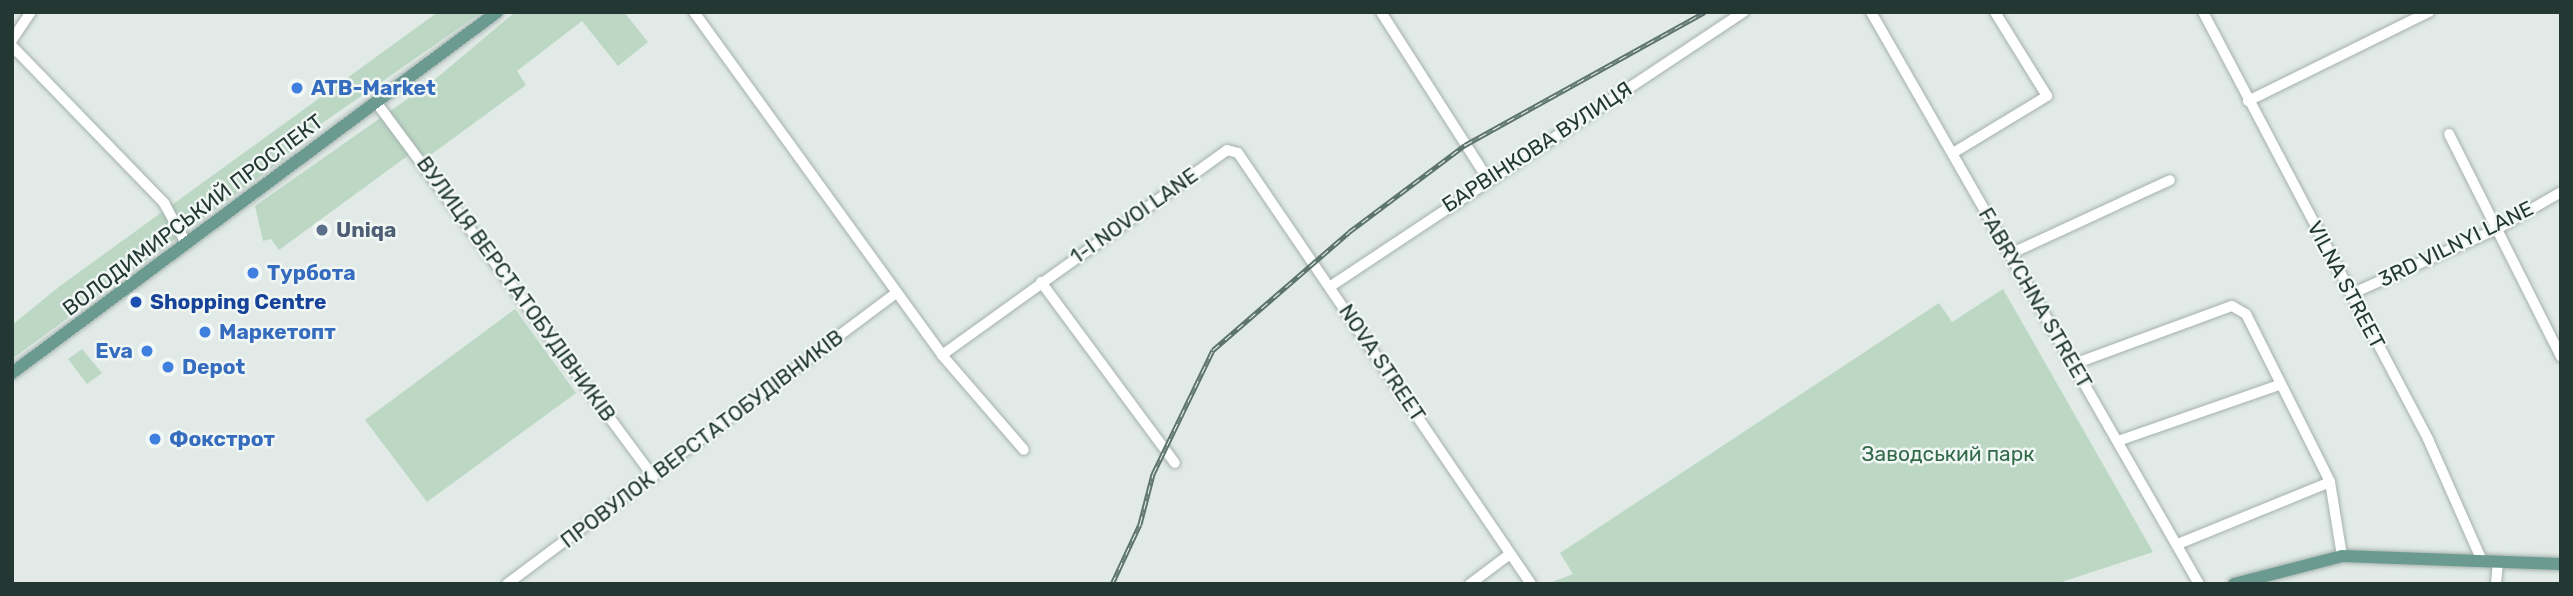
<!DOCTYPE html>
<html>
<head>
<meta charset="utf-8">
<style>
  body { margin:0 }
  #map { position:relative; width:2573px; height:596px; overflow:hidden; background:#e1eae6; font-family:Rubik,sans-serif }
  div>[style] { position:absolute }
  .green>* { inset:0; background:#bcd8c5 }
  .roads { filter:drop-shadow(0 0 2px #a4b1ad) drop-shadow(0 0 2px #a4b1ad) }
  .minor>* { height:10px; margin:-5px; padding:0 5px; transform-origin:5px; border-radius:5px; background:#fff }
  .major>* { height:12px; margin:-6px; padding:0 6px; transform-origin:6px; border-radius:6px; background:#6a9a90 }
  .rail>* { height:5px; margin-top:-2.5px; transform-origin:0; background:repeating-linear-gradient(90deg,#f1f7f4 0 8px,#5e746f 0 16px); box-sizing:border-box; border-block:2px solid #5e746f }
  .dots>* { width:19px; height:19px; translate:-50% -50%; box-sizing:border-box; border:4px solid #f1f7f4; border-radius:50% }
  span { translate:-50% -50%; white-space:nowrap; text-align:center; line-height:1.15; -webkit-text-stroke:5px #f1f7f4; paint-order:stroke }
  .shop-label { font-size:21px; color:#366cbe; font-weight:700 }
  .left { translate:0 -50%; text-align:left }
  .right { translate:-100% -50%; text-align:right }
  .street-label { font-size:21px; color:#233833 }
  .service-label { font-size:21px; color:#4e5e75; font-weight:700 }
  .transit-label { font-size:21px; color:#164399; font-weight:700 }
  .park-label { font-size:21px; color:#326a4a }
  .frame { position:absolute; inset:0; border:14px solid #233833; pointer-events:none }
</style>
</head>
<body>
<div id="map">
  <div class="green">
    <i style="clip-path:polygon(438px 12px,482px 12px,298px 140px,285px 158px,12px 359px,12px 325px,60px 286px)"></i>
    <i style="clip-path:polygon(515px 12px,624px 12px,648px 42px,618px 66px,582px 21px,517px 71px,526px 85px,425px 159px,417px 149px,279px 250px,271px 239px,263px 241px,255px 206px,433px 81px)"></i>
    <i style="clip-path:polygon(2003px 289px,2153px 552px,2056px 584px,1547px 584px,1573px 574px,1560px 553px,1939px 303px,1952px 322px)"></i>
    <i style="clip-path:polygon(515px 309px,576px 393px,427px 502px,365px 420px)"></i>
    <i style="clip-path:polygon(82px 349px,102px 373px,87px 384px,68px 359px)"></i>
  </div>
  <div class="roads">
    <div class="minor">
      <i style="left:694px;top:12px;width:423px;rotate:54.1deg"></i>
      <i style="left:942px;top:355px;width:125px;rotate:49.2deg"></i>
      <i style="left:1381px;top:12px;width:197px;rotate:57.4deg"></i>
      <i style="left:1871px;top:12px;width:659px;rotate:60.17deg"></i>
      <i style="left:2203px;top:12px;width:483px;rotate:62.2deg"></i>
      <i style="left:2428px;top:439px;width:133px;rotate:66.1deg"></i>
      <i style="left:12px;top:40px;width:34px;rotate:-56deg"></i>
      <i style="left:12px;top:46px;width:219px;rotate:45.9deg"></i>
      <i style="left:164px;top:203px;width:46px;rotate:61.2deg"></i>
      <i style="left:2248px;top:101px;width:202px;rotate:-26.2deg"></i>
      <i style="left:376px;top:102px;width:466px;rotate:53.5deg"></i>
      <i style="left:2449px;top:134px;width:250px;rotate:63.3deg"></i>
      <i style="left:1953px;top:153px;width:110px;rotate:-31.2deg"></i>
      <i style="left:2047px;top:96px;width:99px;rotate:-121.8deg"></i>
      <i style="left:2010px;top:254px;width:176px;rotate:-24.8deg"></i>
      <i style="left:1041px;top:282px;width:225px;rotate:53.5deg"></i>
      <i style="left:1331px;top:286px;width:496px;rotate:-33.6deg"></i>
      <i style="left:2351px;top:294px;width:160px;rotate:-24deg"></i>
      <i style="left:2497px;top:229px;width:74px;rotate:-30deg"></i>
      <i style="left:942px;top:355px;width:351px;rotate:-35.7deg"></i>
      <i style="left:1227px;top:150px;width:11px;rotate:15deg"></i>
      <i style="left:1238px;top:153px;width:521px;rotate:55.79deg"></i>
      <i style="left:2074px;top:364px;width:168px;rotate:-20.2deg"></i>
      <i style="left:2232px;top:306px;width:16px;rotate:30deg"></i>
      <i style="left:2246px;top:314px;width:188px;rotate:63.4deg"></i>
      <i style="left:2330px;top:482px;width:75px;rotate:80.8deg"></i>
      <i style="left:2118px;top:441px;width:170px;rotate:-19.2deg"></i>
      <i style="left:2178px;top:544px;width:164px;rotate:-22.2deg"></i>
      <i style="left:507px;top:584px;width:486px;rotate:-36.8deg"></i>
      <i style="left:1470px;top:584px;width:50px;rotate:-36.9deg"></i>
      <i style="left:2496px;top:584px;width:23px;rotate:-85deg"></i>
    </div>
    <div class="major">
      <i style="left:12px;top:373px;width:605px;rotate:-36.66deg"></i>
      <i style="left:2234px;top:584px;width:112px;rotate:-14.5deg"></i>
      <i style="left:2342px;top:556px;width:219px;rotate:2.1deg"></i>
    </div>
  </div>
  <div class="rail">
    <i style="left:1112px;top:584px;width:66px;rotate:-65deg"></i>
    <i style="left:1140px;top:524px;width:52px;rotate:-75.4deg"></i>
    <i style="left:1153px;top:474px;width:138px;rotate:-64.2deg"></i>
    <i style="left:1213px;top:350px;width:180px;rotate:-40.9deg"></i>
    <i style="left:1349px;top:232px;width:145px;rotate:-36.9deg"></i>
    <i style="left:1465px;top:145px;width:274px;rotate:-29deg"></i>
  </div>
  <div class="dots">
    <i style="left:297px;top:88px;background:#3f7fe0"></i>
    <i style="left:322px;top:230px;background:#5c6f8a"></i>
    <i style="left:253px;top:273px;background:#3f7fe0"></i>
    <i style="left:136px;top:302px;background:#1a4fb4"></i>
    <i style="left:205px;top:332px;background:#3f7fe0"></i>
    <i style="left:147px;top:351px;background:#3f7fe0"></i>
    <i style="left:168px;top:367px;background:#3f7fe0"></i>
    <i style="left:155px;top:439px;background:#3f7fe0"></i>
  </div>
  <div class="shop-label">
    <span class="left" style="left:311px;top:88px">ATB-Market</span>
    <span class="left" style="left:267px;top:273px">Турбота</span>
    <span class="left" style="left:219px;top:332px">Маркетопт</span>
    <span class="right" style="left:133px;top:351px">Eva</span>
    <span class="left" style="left:182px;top:367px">Depot</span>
    <span class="left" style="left:169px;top:439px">Фокстрот</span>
  </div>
  <div class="street-label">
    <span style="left:1537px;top:147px;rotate:-33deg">БАРВІНКОВА ВУЛИЦЯ</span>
    <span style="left:193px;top:215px;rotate:-37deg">ВОЛОДИМИРСЬКИЙ ПРОСПЕКТ</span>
    <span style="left:1134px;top:216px;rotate:-35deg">1-I NOVOI LANE</span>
    <span style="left:2456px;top:244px;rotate:-26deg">3RD VILNYI LANE</span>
    <span style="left:2346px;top:285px;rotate:62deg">VILNA STREET</span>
    <span style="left:516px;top:289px;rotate:54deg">ВУЛИЦЯ ВЕРСТАТОБУДІВНИКІВ</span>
    <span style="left:2035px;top:298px;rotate:60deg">FABRYCHNA STREET</span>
    <span style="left:1382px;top:363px;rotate:56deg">NOVA STREET</span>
    <span style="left:702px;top:439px;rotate:-37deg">ПРОВУЛОК ВЕРСТАТОБУДІВНИКІВ</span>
  </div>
  <div class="service-label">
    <span class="left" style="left:336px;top:230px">Uniqa</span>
  </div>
  <div class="transit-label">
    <span class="left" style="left:150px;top:302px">Shopping Centre</span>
  </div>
  <div class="park-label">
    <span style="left:1948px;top:454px">Заводський парк</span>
  </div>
  <div class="frame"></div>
</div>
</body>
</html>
